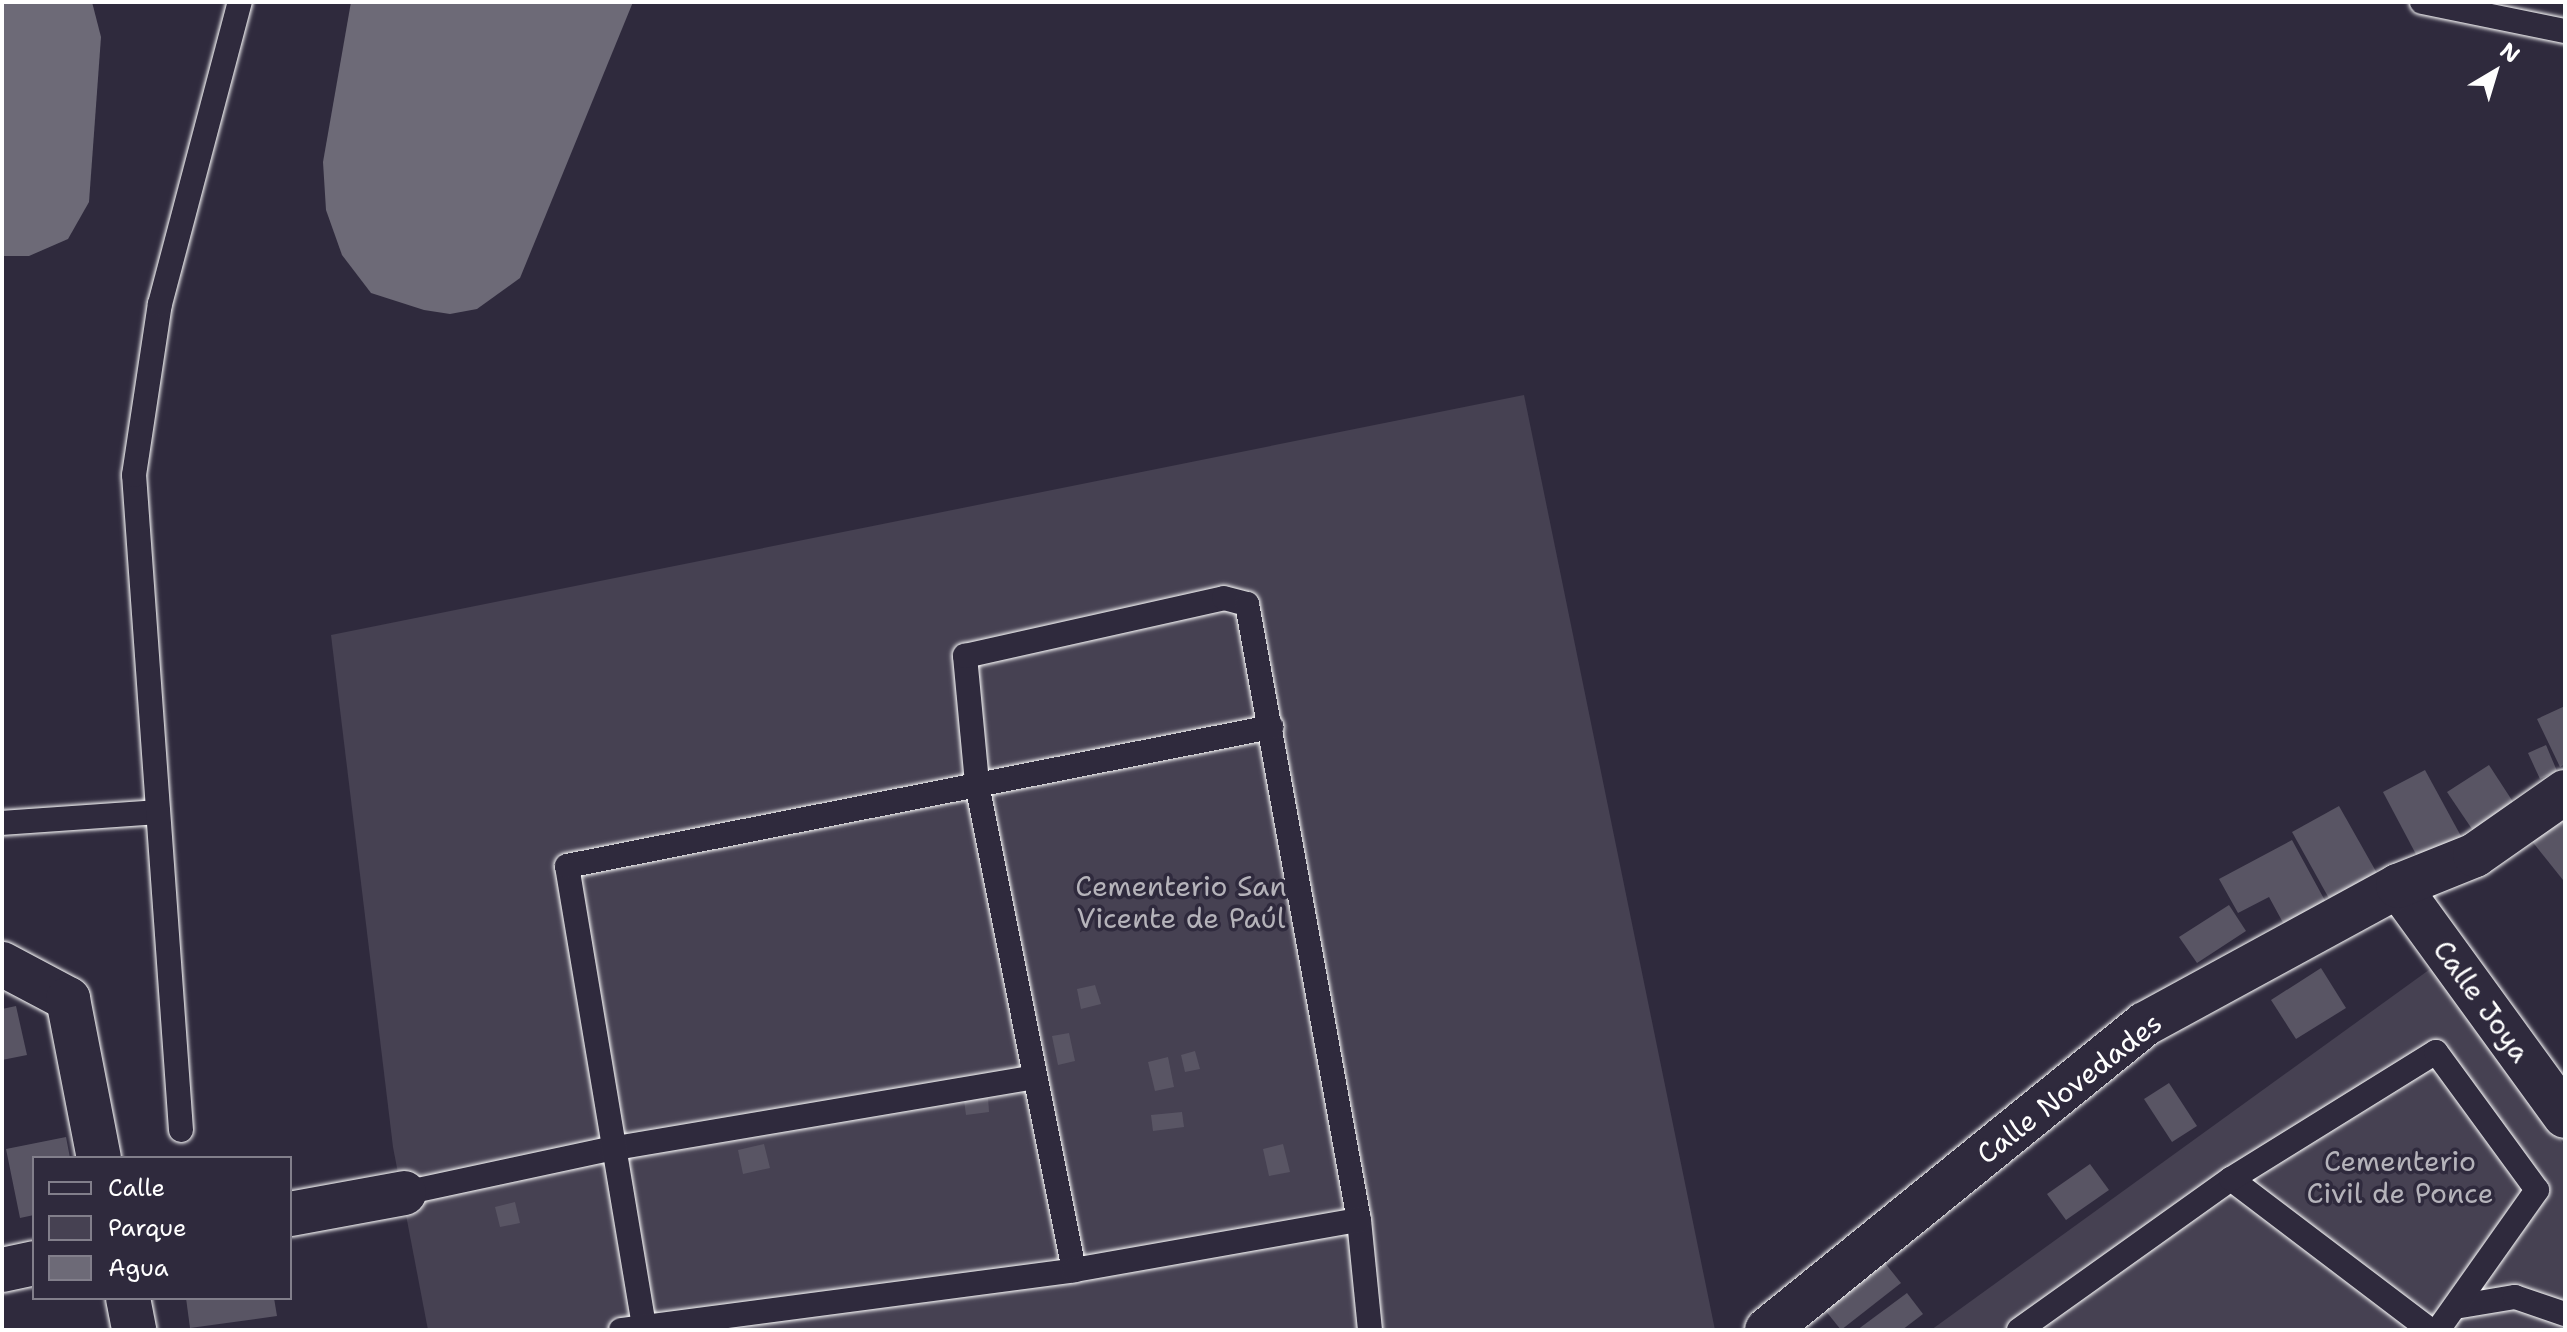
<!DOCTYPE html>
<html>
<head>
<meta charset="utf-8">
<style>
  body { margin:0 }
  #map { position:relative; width:2567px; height:1332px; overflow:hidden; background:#2f2a3d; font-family:"Shantell Sans",sans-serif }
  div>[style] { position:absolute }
  .green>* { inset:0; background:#464152 }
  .water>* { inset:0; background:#6d6a77 }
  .building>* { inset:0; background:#595564 }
  .roads { filter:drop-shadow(0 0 2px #fff) drop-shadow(0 0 2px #fff) }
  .service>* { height:24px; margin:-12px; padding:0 12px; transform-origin:12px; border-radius:12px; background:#2f2a3d }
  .minor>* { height:44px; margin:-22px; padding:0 22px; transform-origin:22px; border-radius:22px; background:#2f2a3d }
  span { translate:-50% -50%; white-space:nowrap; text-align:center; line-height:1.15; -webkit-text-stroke:7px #2f2a3d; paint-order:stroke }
  .park-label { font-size:28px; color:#b5b3ba }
  .street-label { font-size:28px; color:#fff }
  .frame { position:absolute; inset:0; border:4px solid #fff; pointer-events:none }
  .legend { position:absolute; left:32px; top:1156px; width:260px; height:144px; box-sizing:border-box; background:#2f2a3d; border:2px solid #827f8b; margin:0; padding:10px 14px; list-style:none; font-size:24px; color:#fff }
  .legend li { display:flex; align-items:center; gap:16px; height:40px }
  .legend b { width:40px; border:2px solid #827f8b }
  .north { position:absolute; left:2455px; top:32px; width:80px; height:80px; -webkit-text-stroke:6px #2f2a3d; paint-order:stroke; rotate:38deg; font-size:22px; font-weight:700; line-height:32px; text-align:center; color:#fff }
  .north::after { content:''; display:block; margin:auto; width:28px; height:36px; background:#fff; clip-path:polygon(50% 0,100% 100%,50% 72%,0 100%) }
</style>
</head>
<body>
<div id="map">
  <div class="green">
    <i style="clip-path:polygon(1524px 395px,1715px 1330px,428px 1330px,393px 1147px,331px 635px)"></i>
    <i style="clip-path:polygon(2433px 967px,2565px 1146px,2565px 1330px,1931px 1330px)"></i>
  </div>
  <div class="water">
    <i style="clip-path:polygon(2px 2px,92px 2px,101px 37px,89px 202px,68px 239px,29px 256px,2px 256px)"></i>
    <i style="clip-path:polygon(351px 2px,633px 2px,520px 278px,477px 309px,450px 314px,424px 310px,371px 293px,342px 255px,326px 210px,323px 162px)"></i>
  </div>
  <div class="building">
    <i style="clip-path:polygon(2565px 706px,2565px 764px,2560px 767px,2537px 719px)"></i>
    <i style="clip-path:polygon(2546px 745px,2557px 771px,2540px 779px,2528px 753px)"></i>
    <i style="clip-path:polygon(2489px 765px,2517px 808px,2476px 835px,2447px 792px)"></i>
    <i style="clip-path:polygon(2425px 770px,2462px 838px,2419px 860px,2383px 792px)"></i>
    <i style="clip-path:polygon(2565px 804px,2565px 878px,2563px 880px,2527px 835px)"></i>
    <i style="clip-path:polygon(2339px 806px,2378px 875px,2331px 902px,2292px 832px)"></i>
    <i style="clip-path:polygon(2292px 840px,2329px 908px,2287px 930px,2269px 897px,2238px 913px,2219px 879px)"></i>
    <i style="clip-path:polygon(2229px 905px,2246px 931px,2197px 963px,2179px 937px)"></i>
    <i style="clip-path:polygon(2321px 968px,2346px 1008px,2296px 1039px,2271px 1000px)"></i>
    <i style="clip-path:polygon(1095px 985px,1101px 1004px,1081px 1009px,1077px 989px)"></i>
    <i style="clip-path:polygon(16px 1006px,27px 1055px,2px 1060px,2px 1009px)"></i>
    <i style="clip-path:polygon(1069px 1033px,1075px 1061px,1058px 1065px,1052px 1036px)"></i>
    <i style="clip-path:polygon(1195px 1051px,1200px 1069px,1185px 1072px,1181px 1055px)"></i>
    <i style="clip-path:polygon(1168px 1057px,1174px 1087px,1155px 1091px,1148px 1062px)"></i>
    <i style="clip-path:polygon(2169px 1083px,2197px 1126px,2172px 1142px,2144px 1099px)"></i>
    <i style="clip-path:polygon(988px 1097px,989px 1112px,966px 1115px,964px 1100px)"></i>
    <i style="clip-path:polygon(1182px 1112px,1184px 1127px,1153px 1131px,1151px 1115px)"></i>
    <i style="clip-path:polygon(66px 1137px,70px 1158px,34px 1158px,34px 1215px,20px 1218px,6px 1149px)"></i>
    <i style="clip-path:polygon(764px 1144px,770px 1168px,743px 1174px,738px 1150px)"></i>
    <i style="clip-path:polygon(1283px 1144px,1290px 1172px,1269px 1176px,1263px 1149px)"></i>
    <i style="clip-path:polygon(2090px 1164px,2109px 1190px,2066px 1220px,2047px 1194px)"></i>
    <i style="clip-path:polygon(515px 1202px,520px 1223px,500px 1227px,495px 1207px)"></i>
    <i style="clip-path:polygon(1877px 1253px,1901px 1283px,1841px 1330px,1817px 1300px)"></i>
    <i style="clip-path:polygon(1907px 1293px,1923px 1314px,1902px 1330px,1857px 1330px)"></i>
    <i style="clip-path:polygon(186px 1298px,274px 1298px,277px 1316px,190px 1328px)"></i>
  </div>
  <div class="roads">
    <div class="service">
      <i style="left:2422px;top:2px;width:146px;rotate:11.5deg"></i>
      <i style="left:2px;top:823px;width:156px;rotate:-4deg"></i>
      <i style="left:181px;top:1130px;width:657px;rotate:-94.1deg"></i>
      <i style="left:134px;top:475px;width:173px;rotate:-81.4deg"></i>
      <i style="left:160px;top:304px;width:312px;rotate:-75.2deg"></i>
      <i style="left:2231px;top:1179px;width:250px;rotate:37.2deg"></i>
      <i style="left:404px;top:1193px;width:211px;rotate:-12.1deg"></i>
      <i style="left:610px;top:1149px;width:430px;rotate:-9.6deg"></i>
      <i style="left:1074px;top:1270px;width:497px;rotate:-101.3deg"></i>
      <i style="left:977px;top:783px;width:128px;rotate:-95.4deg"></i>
      <i style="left:965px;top:656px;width:265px;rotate:-12.6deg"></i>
      <i style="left:1224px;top:598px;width:24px;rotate:15deg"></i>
      <i style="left:1247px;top:604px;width:626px;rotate:79.7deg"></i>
      <i style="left:1359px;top:1220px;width:111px;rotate:84.3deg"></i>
      <i style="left:2455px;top:1307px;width:61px;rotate:-9.5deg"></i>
      <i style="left:2515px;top:1297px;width:53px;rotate:18.8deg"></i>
      <i style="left:644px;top:1326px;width:466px;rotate:-99.5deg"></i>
      <i style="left:567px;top:866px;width:718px;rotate:-11.17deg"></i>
      <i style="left:621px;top:1330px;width:457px;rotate:-7.5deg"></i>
      <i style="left:1074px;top:1270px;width:289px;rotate:-10deg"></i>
      <i style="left:2019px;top:1330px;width:260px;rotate:-35.5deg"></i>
      <i style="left:2231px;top:1179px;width:241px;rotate:-31.8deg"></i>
      <i style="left:2436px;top:1052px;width:171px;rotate:53.8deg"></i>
      <i style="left:2537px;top:1190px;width:171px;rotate:125.3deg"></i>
    </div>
    <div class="minor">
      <i style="left:2398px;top:886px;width:284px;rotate:54deg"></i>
      <i style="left:2px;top:964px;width:75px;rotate:27.9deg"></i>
      <i style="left:68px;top:999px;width:162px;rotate:79deg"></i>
      <i style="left:290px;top:1214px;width:116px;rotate:-10.4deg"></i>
      <i style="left:2px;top:1270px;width:33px;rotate:-12deg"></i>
      <i style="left:128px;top:1298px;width:33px;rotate:79deg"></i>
      <i style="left:1767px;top:1330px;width:486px;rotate:-39deg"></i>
      <i style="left:2145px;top:1024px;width:288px;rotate:-28.6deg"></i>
      <i style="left:2398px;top:886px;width:83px;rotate:-21.9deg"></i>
      <i style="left:2475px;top:855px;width:110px;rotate:-35deg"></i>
    </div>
  </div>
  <div class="park-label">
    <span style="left:1181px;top:902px">Cementerio San<br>Vicente de Paúl</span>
    <span style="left:2400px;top:1177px">Cementerio<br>Civil de Ponce</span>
  </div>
  <div class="street-label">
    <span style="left:2482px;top:1001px;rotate:54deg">Calle Joya</span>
    <span style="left:2069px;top:1088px;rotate:-38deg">Calle Novedades</span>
  </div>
  <div class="frame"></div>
  <ul class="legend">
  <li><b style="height:10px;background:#2f2a3d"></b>Calle</li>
  <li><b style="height:22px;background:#464152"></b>Parque</li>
  <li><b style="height:22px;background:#6d6a77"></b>Agua</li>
  </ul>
  <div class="north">N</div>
</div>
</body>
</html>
